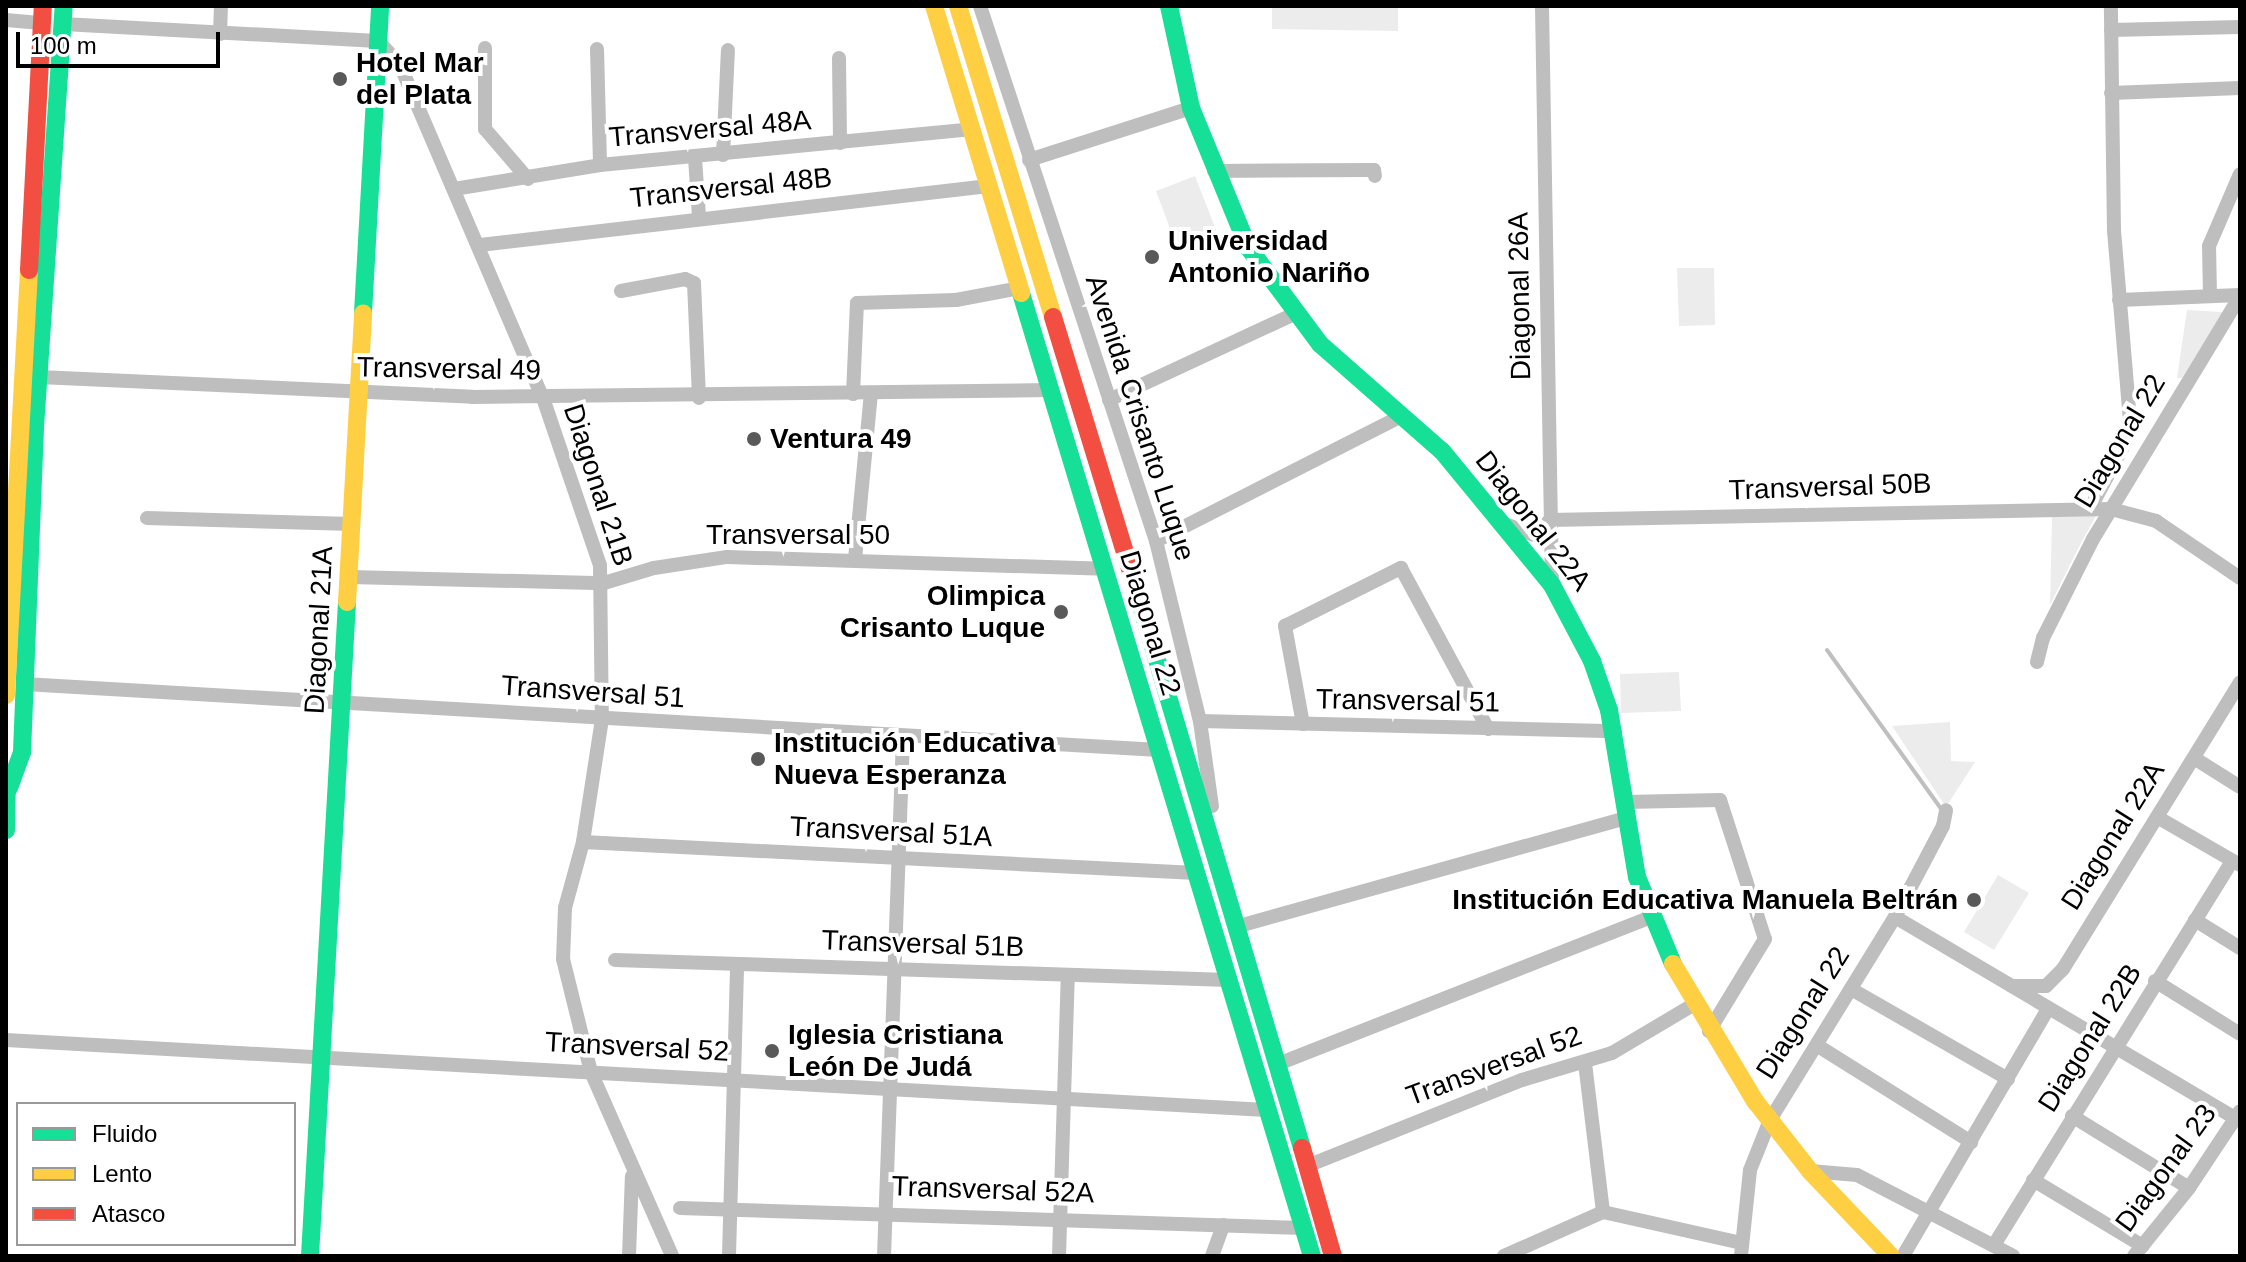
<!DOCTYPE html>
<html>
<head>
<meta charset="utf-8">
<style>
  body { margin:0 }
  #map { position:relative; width:2246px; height:1262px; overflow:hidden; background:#fff; font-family:Helvetica,sans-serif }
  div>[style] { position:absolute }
  .green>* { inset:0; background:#ececec }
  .stream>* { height:4px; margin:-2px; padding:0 2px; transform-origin:2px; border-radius:2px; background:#bfbfbf }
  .street>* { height:14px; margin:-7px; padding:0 7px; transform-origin:7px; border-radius:7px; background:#bebebe }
  .fast>* { height:18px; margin:-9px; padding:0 9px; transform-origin:9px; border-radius:9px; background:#16e098 }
  .slow>* { height:18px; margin:-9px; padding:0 9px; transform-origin:9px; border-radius:9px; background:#ffcf43 }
  .jam>* { height:18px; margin:-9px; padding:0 9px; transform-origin:9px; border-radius:9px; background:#f24e42 }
  .dots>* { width:22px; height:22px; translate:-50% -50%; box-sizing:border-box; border:4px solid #fff; border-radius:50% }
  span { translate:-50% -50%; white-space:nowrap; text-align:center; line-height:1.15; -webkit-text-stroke:8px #fff; paint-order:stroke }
  .poi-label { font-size:28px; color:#000; font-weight:700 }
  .left { translate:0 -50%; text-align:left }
  .right { translate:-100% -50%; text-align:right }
  .street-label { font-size:28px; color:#000 }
  .frame { position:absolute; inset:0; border:8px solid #000; pointer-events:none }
  .legend { position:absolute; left:16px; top:1102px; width:280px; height:144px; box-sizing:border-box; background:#fff; border:2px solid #999; margin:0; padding:10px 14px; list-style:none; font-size:24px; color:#000 }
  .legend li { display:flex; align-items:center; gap:16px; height:40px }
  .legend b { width:40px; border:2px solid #999 }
  .scale { position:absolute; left:16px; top:32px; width:204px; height:36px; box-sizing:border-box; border:4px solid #000; border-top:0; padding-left:10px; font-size:24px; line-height:28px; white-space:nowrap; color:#000; -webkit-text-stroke:6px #fff; paint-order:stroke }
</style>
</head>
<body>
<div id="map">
  <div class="green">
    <i style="clip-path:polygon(1272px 6px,1398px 6px,1398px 31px,1272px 29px)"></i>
    <i style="clip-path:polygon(1195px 176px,1218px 235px,1178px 250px,1156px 191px)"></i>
    <i style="clip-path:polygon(1677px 268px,1714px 268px,1715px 325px,1679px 326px)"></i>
    <i style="clip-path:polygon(2187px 310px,2223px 312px,2182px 378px,2177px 378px)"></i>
    <i style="clip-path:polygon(2096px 516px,2082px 541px,2050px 605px,2052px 517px)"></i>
    <i style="clip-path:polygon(1679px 672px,1681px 711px,1621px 713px,1620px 674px)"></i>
    <i style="clip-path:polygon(1950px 722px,1951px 761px,1975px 762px,1946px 807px,1892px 726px)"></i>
    <i style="clip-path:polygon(1998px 875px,2029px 893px,1994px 950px,1964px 932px)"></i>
  </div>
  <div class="stream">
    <i style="left:1827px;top:650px;width:197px;rotate:54.3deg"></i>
  </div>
  <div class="street">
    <i style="left:980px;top:6px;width:563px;rotate:71.79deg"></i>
    <i style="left:1156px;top:541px;width:185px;rotate:76.3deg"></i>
    <i style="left:1200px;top:721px;width:86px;rotate:82deg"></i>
    <i style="left:1542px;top:6px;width:579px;rotate:89.01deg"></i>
    <i style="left:6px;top:20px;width:36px;rotate:5deg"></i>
    <i style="left:63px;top:24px;width:315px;rotate:3.1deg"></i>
    <i style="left:378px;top:41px;width:33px;rotate:47deg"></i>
    <i style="left:400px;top:65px;width:362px;rotate:66.8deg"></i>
    <i style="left:543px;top:398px;width:176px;rotate:71.2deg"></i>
    <i style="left:600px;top:565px;width:154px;rotate:89.3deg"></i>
    <i style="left:602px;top:719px;width:124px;rotate:98.8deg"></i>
    <i style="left:583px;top:842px;width:68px;rotate:105.3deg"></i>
    <i style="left:565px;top:908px;width:51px;rotate:92.2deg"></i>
    <i style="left:563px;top:959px;width:116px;rotate:76.1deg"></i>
    <i style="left:591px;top:1072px;width:201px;rotate:66.2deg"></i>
    <i style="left:2111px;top:30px;width:129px;rotate:-1.3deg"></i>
    <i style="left:220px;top:34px;width:28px;rotate:-88deg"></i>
    <i style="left:485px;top:48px;width:81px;rotate:90deg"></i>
    <i style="left:485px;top:129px;width:66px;rotate:49.3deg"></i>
    <i style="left:597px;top:49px;width:116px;rotate:88.5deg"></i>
    <i style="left:839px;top:58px;width:85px;rotate:89.3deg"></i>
    <i style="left:2111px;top:93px;width:129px;rotate:-2.2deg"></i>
    <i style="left:723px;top:155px;width:105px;rotate:-87.3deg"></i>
    <i style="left:695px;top:158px;width:58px;rotate:86.1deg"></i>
    <i style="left:1029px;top:160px;width:170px;rotate:-17.8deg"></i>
    <i style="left:1214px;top:171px;width:160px;rotate:-0.4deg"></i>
    <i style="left:1374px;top:170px;width:6px;rotate:81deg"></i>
    <i style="left:454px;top:189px;width:148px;rotate:-9.3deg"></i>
    <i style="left:600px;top:165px;width:374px;rotate:-5.5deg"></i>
    <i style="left:480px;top:245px;width:512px;rotate:-6.61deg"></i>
    <i style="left:621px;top:291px;width:65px;rotate:-10.6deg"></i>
    <i style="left:685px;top:279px;width:10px;rotate:24deg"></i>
    <i style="left:694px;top:283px;width:115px;rotate:87.5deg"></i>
    <i style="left:2210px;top:296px;width:50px;rotate:-91.1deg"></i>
    <i style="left:2209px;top:246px;width:78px;rotate:-66.7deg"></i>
    <i style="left:2119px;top:300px;width:121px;rotate:-2.4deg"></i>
    <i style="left:39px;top:377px;width:434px;rotate:2.6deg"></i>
    <i style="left:473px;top:397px;width:578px;rotate:-0.69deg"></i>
    <i style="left:853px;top:394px;width:91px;rotate:-87.5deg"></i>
    <i style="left:857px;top:303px;width:99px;rotate:-1.7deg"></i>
    <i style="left:956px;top:300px;width:65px;rotate:-10.6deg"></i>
    <i style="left:1109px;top:400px;width:204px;rotate:-24.9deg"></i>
    <i style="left:2091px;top:507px;width:77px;rotate:-62.1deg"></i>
    <i style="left:2127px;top:439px;width:18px;rotate:-81deg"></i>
    <i style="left:2130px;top:421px;width:191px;rotate:-94.8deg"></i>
    <i style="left:2114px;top:231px;width:225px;rotate:-90.8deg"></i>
    <i style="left:147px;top:518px;width:206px;rotate:1.7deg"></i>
    <i style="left:1550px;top:520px;width:561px;rotate:-1.12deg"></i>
    <i style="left:2111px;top:509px;width:47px;rotate:14.9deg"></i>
    <i style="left:2156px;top:521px;width:102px;rotate:34.2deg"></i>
    <i style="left:1508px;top:525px;width:28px;rotate:21deg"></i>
    <i style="left:1534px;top:535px;width:22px;rotate:-43deg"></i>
    <i style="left:1156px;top:541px;width:275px;rotate:-27deg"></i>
    <i style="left:855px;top:559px;width:167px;rotate:-84.5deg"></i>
    <i style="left:350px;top:577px;width:254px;rotate:1.4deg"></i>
    <i style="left:604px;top:583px;width:52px;rotate:-16.7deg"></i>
    <i style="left:654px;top:568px;width:74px;rotate:-8.6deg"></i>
    <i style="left:727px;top:557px;width:377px;rotate:1.8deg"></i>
    <i style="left:2037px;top:662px;width:25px;rotate:-76deg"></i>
    <i style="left:2043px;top:638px;width:111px;rotate:-63.2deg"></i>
    <i style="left:2093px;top:539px;width:284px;rotate:-58.8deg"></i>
    <i style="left:24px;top:684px;width:1137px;rotate:3.33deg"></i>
    <i style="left:1200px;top:721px;width:415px;rotate:1.4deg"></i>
    <i style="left:1303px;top:724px;width:100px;rotate:-100.4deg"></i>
    <i style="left:1285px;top:626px;width:130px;rotate:-26.6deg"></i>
    <i style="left:1401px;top:568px;width:183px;rotate:61.6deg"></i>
    <i style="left:2194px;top:758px;width:54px;rotate:32.2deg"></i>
    <i style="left:1625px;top:802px;width:95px;rotate:-1.2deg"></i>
    <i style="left:1720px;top:800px;width:146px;rotate:72.1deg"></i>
    <i style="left:1765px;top:939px;width:108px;rotate:121.3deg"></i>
    <i style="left:2157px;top:817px;width:96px;rotate:30deg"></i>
    <i style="left:583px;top:842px;width:614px;rotate:2.9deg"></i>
    <i style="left:1895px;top:917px;width:395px;rotate:30.6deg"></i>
    <i style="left:2195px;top:920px;width:53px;rotate:31.9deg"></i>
    <i style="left:1239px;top:926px;width:402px;rotate:-15.6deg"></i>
    <i style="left:615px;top:960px;width:614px;rotate:1.87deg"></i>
    <i style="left:2155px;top:981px;width:100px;rotate:31.9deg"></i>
    <i style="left:2012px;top:986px;width:34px"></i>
    <i style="left:2046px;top:986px;width:24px;rotate:-45deg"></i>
    <i style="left:2063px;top:969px;width:337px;rotate:-58.3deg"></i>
    <i style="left:1851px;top:989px;width:181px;rotate:29.8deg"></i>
    <i style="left:6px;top:1040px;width:1262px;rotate:3.18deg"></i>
    <i style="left:1818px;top:1046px;width:181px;rotate:32.1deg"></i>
    <i style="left:1585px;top:1063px;width:150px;rotate:83.1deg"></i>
    <i style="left:1278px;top:1064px;width:399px;rotate:-21.5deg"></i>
    <i style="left:2072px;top:1116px;width:137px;rotate:31.6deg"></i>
    <i style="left:1307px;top:1166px;width:232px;rotate:-21.8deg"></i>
    <i style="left:1522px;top:1080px;width:94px;rotate:-16.7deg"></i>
    <i style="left:1612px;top:1053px;width:94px;rotate:-30.7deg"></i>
    <i style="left:1810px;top:1171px;width:47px;rotate:4.9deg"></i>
    <i style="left:1857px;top:1175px;width:176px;rotate:27.4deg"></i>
    <i style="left:2033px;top:1180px;width:128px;rotate:31deg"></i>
    <i style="left:680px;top:1208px;width:624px;rotate:1.84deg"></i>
    <i style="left:1994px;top:1245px;width:452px;rotate:-58.2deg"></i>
    <i style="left:629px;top:1256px;width:80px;rotate:-87.9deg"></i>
    <i style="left:729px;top:1256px;width:291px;rotate:-88.4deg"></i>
    <i style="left:884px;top:1256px;width:519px;rotate:-87.9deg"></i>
    <i style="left:1059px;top:1256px;width:281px;rotate:-88.2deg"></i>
    <i style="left:1212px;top:1256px;width:33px;rotate:-70deg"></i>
    <i style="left:1504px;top:1256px;width:108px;rotate:-24deg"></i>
    <i style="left:1603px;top:1212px;width:142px;rotate:12.6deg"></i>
    <i style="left:1741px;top:1256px;width:86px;rotate:-84deg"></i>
    <i style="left:1750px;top:1170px;width:54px;rotate:-68.2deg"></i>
    <i style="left:1770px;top:1120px;width:238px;rotate:-58.4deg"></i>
    <i style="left:1895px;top:917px;width:103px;rotate:-62.2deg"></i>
    <i style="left:1943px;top:826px;width:16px;rotate:-79deg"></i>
    <i style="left:1903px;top:1256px;width:286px;rotate:-59.6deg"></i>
    <i style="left:2134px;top:1256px;width:87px;rotate:-51deg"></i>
    <i style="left:2189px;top:1188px;width:92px;rotate:-56.5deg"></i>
  </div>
  <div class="fast">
    <i style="left:1169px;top:6px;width:104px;rotate:77.8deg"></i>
    <i style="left:1191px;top:108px;width:150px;rotate:67.7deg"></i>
    <i style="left:1248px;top:247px;width:121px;rotate:53.4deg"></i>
    <i style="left:1320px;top:344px;width:162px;rotate:41.3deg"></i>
    <i style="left:1442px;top:451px;width:173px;rotate:50.6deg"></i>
    <i style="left:1552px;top:585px;width:86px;rotate:62.2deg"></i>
    <i style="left:1592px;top:661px;width:52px;rotate:70.9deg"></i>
    <i style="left:1609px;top:710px;width:169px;rotate:80.5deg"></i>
    <i style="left:1637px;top:877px;width:94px;rotate:67.5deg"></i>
    <i style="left:1021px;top:293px;width:1006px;rotate:73.19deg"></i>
    <i style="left:363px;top:313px;width:307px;rotate:-86.8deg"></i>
    <i style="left:1134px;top:582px;width:590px;rotate:73.47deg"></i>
    <i style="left:9px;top:788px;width:38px;rotate:-70deg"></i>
    <i style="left:22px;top:752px;width:325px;rotate:-87.7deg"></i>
    <i style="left:35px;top:427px;width:422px;rotate:-86.1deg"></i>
    <i style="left:6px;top:830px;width:54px;rotate:-88.9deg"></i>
    <i style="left:310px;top:1256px;width:655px;rotate:-86.76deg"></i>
  </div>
  <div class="slow">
    <i style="left:934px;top:6px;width:300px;rotate:73.1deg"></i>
    <i style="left:958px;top:6px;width:325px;rotate:73deg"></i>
    <i style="left:347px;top:602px;width:289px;rotate:-86.8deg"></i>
    <i style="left:6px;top:695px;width:426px;rotate:-86.9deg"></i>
    <i style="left:1673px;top:964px;width:160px;rotate:59.1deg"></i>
    <i style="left:1755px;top:1101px;width:89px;rotate:51.8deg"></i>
    <i style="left:1810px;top:1171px;width:117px;rotate:46.4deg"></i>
  </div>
  <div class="jam">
    <i style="left:29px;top:270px;width:264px;rotate:-87deg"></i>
    <i style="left:1053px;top:317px;width:277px;rotate:73deg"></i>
    <i style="left:1302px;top:1148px;width:112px;rotate:74deg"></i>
  </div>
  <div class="dots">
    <i style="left:340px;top:79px;background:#595959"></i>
    <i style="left:1152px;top:257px;background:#595959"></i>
    <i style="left:754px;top:439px;background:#595959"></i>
    <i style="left:1061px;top:612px;background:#595959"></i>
    <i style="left:758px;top:759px;background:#595959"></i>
    <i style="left:1974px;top:900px;background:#595959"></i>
    <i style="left:772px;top:1051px;background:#595959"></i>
  </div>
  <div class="poi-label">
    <span class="left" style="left:356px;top:79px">Hotel Mar<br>del Plata</span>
    <span class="left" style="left:1168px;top:257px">Universidad<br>Antonio Nariño</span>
    <span class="left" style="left:770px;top:439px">Ventura 49</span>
    <span class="right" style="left:1045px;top:612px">Olimpica<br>Crisanto Luque</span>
    <span class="left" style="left:774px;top:759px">Institución Educativa<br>Nueva Esperanza</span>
    <span class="right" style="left:1958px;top:900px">Institución Educativa Manuela Beltrán</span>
    <span class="left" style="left:788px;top:1051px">Iglesia Cristiana<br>León De Judá</span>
  </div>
  <div class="street-label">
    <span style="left:710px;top:129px;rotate:-5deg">Transversal 48A</span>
    <span style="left:731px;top:188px;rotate:-6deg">Transversal 48B</span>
    <span style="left:1520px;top:296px;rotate:-91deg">Diagonal 26A</span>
    <span style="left:449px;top:369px;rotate:1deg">Transversal 49</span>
    <span style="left:1140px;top:418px;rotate:72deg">Avenida Crisanto Luque</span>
    <span style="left:2120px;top:441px;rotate:-59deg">Diagonal 22</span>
    <span style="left:598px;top:485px;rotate:72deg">Diagonal 21B</span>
    <span style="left:1830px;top:487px;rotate:-2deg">Transversal 50B</span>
    <span style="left:1533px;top:521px;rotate:52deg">Diagonal 22A</span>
    <span style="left:798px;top:535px">Transversal 50</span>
    <span style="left:1150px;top:623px;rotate:73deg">Diagonal 22</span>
    <span style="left:319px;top:630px;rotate:-87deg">Diagonal 21A</span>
    <span style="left:593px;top:692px;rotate:4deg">Transversal 51</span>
    <span style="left:1408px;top:701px;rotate:1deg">Transversal 51</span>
    <span style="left:891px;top:832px;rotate:3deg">Transversal 51A</span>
    <span style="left:2113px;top:836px;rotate:-58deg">Diagonal 22A</span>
    <span style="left:923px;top:944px;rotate:2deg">Transversal 51B</span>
    <span style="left:1803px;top:1013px;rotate:-58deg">Diagonal 22</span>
    <span style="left:2090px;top:1038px;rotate:-58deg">Diagonal 22B</span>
    <span style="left:637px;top:1047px;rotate:3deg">Transversal 52</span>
    <span style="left:1494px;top:1066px;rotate:-20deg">Transversal 52</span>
    <span style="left:2166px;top:1168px;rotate:-54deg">Diagonal 23</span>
    <span style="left:993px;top:1190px;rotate:2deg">Transversal 52A</span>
  </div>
  <div class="frame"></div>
  <ul class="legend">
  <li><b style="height:10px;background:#16e098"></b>Fluido</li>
  <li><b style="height:10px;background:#ffcf43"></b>Lento</li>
  <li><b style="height:10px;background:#f24e42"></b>Atasco</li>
  </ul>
  <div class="scale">100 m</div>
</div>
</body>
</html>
